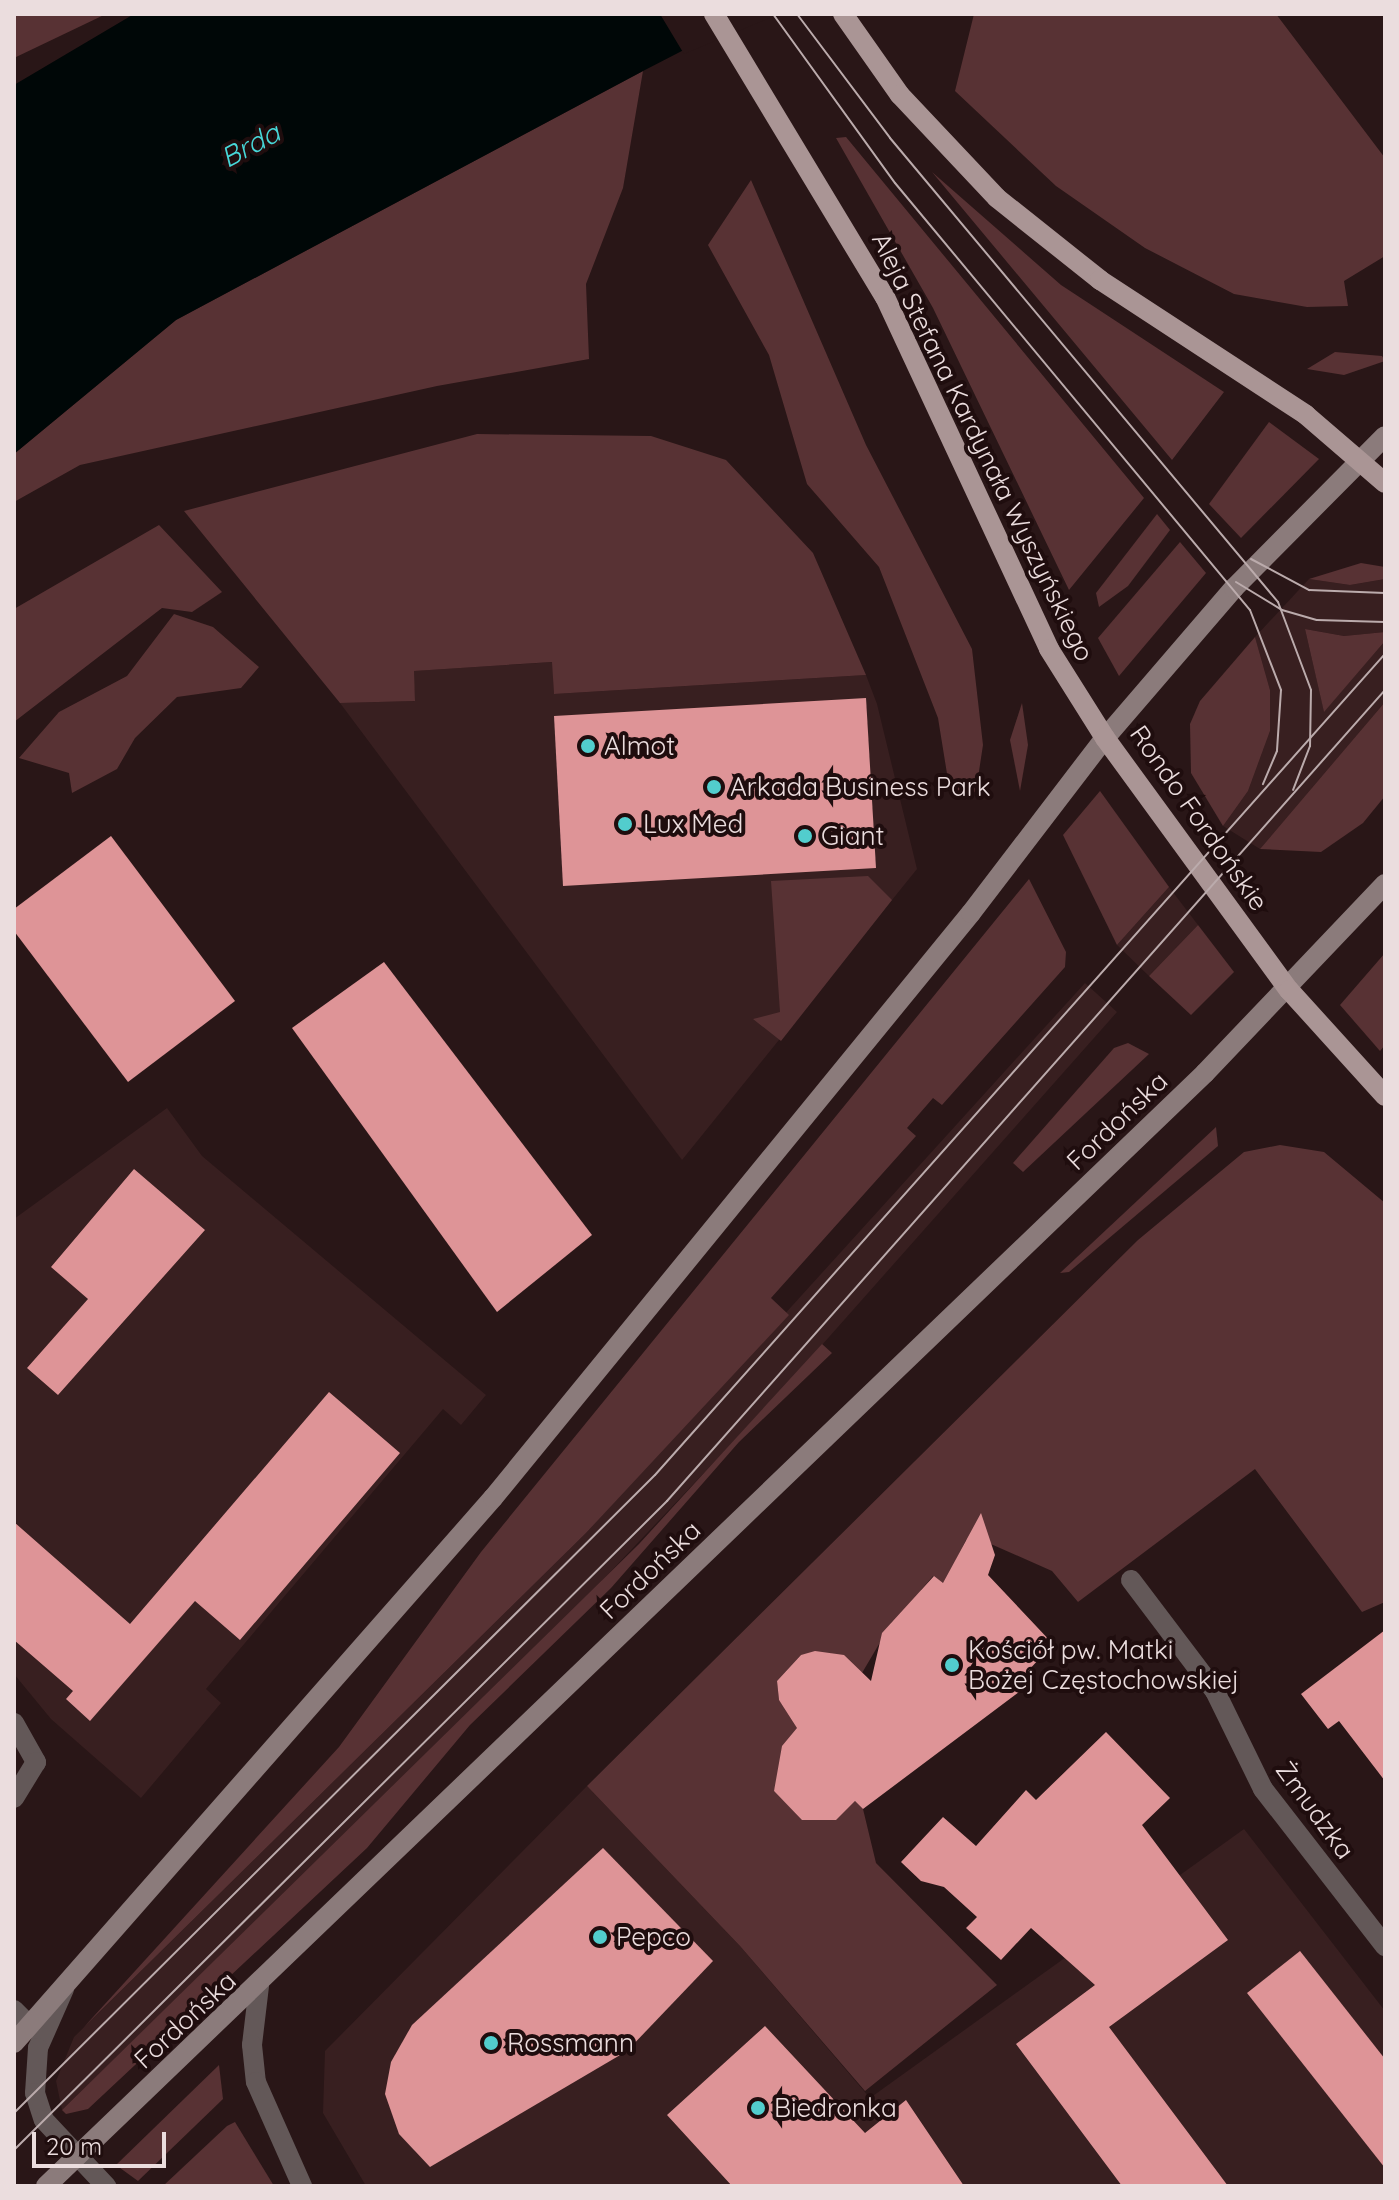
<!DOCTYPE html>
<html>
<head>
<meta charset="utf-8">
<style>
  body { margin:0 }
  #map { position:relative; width:1399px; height:2200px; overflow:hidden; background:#291617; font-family:Quicksand,sans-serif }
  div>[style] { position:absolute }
  .built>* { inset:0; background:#381f20 }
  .green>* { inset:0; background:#583234 }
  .water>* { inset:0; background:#000707 }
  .pier>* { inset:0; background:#291617 }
  .building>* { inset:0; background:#de9497 }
  .minor>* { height:20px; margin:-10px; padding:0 10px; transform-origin:10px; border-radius:10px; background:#635858 }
  .secondary>* { height:20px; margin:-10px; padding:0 10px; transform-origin:10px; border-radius:10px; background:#8b7b7b }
  .primary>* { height:20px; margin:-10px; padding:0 10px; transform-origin:10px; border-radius:10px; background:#aa9595 }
  .tram>* { height:2px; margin:-1px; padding:0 1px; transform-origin:1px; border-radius:1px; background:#bbabac }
  .dots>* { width:22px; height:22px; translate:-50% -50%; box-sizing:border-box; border:4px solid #1f0d0e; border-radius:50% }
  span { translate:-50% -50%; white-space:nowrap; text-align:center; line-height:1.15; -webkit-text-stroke:8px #1f0d0e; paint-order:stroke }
  .street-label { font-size:26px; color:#ebddde }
  .poi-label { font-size:26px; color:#ebddde }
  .left { translate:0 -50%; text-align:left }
  .water-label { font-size:28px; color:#47d8d9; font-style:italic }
  .frame { position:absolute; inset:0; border:16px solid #ebddde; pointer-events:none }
  .scale { position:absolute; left:32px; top:2132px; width:134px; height:36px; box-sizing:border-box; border:4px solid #ebddde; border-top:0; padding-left:10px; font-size:24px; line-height:28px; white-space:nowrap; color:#ebddde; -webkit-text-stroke:6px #1f0d0e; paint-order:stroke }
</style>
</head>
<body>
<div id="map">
  <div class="built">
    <i style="clip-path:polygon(1309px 579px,1350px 585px,1385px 579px,1385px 632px,1344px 636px,1305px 629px,1324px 711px,1385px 641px,1385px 702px,1260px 849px,1223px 826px,1248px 791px,1270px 731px,1270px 690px,1255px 637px)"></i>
    <i style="clip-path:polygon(553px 662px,554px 694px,866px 675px,877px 704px,917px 869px,682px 1160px,340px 703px,415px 701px,413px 671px)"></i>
    <i style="clip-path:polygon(1169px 887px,1198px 925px,1149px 976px,1117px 945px)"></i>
    <i style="clip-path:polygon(1085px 983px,1117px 1012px,775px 1398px,559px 1626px,62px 2110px,56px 2081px,74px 2037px,586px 1533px)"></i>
    <i style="clip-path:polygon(167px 1108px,202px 1156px,486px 1395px,461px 1425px,443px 1409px,206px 1689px,221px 1703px,141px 1798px,51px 1719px,14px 1674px,14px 1219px)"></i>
    <i style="clip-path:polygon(587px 1786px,740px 1946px,870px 2098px,1244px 1829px,1385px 2011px,1385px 2186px,366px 2186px,323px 2113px,325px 2051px)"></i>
  </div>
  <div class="green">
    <i style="clip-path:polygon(14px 14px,106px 14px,14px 58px)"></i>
    <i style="clip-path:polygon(974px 14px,1276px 14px,1385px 158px,1385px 256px,1344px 281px,1348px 306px,1307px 307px,1234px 294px,1145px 248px,1056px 186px,955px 91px)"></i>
    <i style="clip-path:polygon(643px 71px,623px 188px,586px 284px,589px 359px,437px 386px,80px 465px,14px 502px,14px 454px,176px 320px)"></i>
    <i style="clip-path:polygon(846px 137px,1144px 498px,1069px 590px,933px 308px,836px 138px)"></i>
    <i style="clip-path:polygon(932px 172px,1061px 285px,1224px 392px,1172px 460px)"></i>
    <i style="clip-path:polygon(751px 180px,866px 445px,972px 649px,983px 745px,976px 791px,969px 796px,949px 786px,938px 718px,879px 567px,807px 484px,769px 355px,708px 245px)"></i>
    <i style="clip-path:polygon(1335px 352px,1382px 356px,1385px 361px,1344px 375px,1307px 369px)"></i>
    <i style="clip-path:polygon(1269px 422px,1319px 459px,1241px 538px,1209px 504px)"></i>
    <i style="clip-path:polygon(477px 434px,651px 436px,726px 460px,813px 553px,866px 675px,554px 694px,552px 662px,414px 671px,415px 701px,340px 703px,184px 511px)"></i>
    <i style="clip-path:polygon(1157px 514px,1170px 530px,1128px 586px,1099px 607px,1096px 593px)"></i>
    <i style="clip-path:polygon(159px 525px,222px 592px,192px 612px,162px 608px,14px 722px,14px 609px)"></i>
    <i style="clip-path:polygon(1180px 542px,1206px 573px,1119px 676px,1098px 638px)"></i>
    <i style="clip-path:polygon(1361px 563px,1385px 567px,1385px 579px,1350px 585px,1309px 579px)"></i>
    <i style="clip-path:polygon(174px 614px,213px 627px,259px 667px,241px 688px,177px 697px,135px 738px,117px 769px,72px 793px,69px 773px,19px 758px,59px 712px,127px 676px)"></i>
    <i style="clip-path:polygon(1305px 629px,1344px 636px,1385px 632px,1385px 641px,1324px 712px)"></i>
    <i style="clip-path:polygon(1255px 637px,1270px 690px,1270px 731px,1248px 791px,1223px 826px,1191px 773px,1190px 724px,1200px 701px)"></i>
    <i style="clip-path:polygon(1385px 702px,1385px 796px,1363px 823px,1321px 852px,1260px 849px)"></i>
    <i style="clip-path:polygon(1022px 703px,1028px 745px,1020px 791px,1010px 740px)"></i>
    <i style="clip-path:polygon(1100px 791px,1169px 887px,1117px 945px,1063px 835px)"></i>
    <i style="clip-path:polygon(868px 876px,892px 900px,781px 1041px,753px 1019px,780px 1012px,771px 881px)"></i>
    <i style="clip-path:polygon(1029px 879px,1066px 952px,1065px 967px,942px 1105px,933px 1098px,907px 1128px,916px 1136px,771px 1298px,789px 1315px,586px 1533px,84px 2027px,339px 1747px,481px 1552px)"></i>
    <i style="clip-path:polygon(1198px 925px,1234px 972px,1191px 1015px,1149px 976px)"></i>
    <i style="clip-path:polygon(1385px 953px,1385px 1045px,1380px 1051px,1340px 1005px)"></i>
    <i style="clip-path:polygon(1128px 1043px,1149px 1054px,1023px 1172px,1013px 1163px,1114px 1048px)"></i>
    <i style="clip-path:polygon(1216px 1127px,1218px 1146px,1069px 1272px,1060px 1273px)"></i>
    <i style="clip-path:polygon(1280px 1145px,1324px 1152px,1385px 1203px,1385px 1602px,1362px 1612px,1255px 1469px,1078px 1602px,1052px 1571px,975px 1537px,966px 1540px,944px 1584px,933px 1576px,921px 1590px,930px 1598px,892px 1622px,862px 1673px,830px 1653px,801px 1655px,777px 1681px,779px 1700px,799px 1726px,774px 1791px,803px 1820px,826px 1813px,835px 1820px,855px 1801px,863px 1809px,876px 1863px,997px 1985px,865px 2091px,740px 1946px,587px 1786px,1138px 1240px,1244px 1152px)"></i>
    <i style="clip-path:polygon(822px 1344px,832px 1353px,739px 1442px,611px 1588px,470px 1725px,367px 1848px,88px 2109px,66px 2114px,62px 2110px,639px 1544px)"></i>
    <i style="clip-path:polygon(219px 2065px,223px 2099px,138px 2181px,116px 2165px)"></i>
    <i style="clip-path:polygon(235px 2122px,274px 2186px,163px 2186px,227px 2126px)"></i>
  </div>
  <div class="water">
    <i style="clip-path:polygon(134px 14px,775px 14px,709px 37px,643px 71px,176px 320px,14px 454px,14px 85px)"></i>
  </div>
  <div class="pier">
    <i style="clip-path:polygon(660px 14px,779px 14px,684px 54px)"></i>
  </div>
  <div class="building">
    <i style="clip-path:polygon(866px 698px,876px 868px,563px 886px,554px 716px)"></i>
    <i style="clip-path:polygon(111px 836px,235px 1001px,128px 1082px,14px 931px,14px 909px)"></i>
    <i style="clip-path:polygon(384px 962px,592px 1235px,497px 1312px,292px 1028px)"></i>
    <i style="clip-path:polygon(134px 1169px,205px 1230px,58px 1395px,27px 1368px,88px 1299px,51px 1267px)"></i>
    <i style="clip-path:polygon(329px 1392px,400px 1453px,240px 1640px,195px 1601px,90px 1721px,66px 1699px,73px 1691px,14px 1640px,14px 1522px,130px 1624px)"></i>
    <i style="clip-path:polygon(981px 1513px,995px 1555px,988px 1575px,1053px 1644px,1027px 1672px,1035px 1680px,863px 1809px,855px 1801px,836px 1820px,802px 1820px,774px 1791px,782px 1746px,797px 1728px,779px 1700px,777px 1681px,801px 1655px,815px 1651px,844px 1655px,871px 1681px,882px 1633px,934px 1576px,943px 1583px)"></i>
    <i style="clip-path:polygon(1385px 1630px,1385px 1781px,1339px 1721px,1328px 1729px,1301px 1694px)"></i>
    <i style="clip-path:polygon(1106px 1732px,1170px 1798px,1142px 1825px,1228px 1940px,1109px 2027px,1228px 2186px,1122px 2186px,1016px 2044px,1095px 1985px,1031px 1928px,1001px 1960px,966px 1928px,977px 1917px,944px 1887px,921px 1881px,901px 1862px,943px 1817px,976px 1846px,1026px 1790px,1036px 1800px)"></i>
    <i style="clip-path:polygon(603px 1848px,713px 1961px,627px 2051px,430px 2167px,399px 2134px,385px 2094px,391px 2062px,412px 2025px)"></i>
    <i style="clip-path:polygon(1300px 1951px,1385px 2059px,1385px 2168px,1247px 1993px)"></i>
    <i style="clip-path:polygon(765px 2026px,865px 2133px,906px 2100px,964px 2186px,732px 2186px,667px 2115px)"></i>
  </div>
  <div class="minor">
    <i style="left:1131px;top:1580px;width:139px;rotate:52.9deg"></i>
    <i style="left:1215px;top:1691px;width:109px;rotate:63.9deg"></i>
    <i style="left:1263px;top:1789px;width:199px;rotate:52.2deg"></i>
    <i style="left:14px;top:1723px;width:45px;rotate:60.6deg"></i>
    <i style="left:36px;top:1762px;width:42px;rotate:121.4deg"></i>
    <i style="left:259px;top:1986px;width:59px;rotate:96.8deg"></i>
    <i style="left:252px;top:2045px;width:37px;rotate:84deg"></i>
    <i style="left:256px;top:2082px;width:114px;rotate:66.1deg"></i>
    <i style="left:64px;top:1989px;width:64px;rotate:113.8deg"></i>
    <i style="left:38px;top:2048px;width:45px;rotate:93.8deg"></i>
    <i style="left:35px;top:2093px;width:28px;rotate:72deg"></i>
    <i style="left:44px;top:2120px;width:91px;rotate:46.8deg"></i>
    <i style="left:14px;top:2010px;width:23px;rotate:45deg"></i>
  </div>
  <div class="secondary">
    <i style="left:14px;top:2043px;width:726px;rotate:-48.69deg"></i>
    <i style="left:493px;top:1498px;width:755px;rotate:-50.75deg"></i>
    <i style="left:971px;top:913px;width:220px;rotate:-52.6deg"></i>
    <i style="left:1105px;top:738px;width:198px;rotate:-49.3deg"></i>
    <i style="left:1234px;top:588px;width:214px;rotate:-45.2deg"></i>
    <i style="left:46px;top:2186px;width:1607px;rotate:-43.84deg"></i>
    <i style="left:1205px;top:1073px;width:261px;rotate:-46.4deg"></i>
  </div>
  <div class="primary">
    <i style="left:714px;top:14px;width:331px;rotate:58.9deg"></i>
    <i style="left:885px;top:297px;width:388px;rotate:65deg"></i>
    <i style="left:1049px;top:649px;width:105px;rotate:57.8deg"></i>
    <i style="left:1105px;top:738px;width:312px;rotate:53.9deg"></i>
    <i style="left:1289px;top:990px;width:143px;rotate:47.8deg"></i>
    <i style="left:843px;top:14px;width:99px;rotate:54.9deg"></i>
    <i style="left:900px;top:95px;width:141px;rotate:46.7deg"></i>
    <i style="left:997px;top:198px;width:132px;rotate:38.5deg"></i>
    <i style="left:1100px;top:280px;width:246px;rotate:33.2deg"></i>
    <i style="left:1306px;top:415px;width:104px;rotate:40.7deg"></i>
  </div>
  <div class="tram">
    <i style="left:773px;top:14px;width:208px;rotate:54.2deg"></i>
    <i style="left:895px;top:183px;width:555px;rotate:50.26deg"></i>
    <i style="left:1250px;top:610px;width:86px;rotate:68.8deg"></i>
    <i style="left:1281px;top:690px;width:61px;rotate:93.8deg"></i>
    <i style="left:1277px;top:751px;width:36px;rotate:113deg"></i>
    <i style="left:797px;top:14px;width:155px;rotate:53.1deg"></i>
    <i style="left:890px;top:138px;width:605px;rotate:50.1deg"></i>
    <i style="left:1278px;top:602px;width:94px;rotate:69.4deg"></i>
    <i style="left:1311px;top:690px;width:56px;rotate:91deg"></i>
    <i style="left:1310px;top:746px;width:47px;rotate:111.1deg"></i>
    <i style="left:1251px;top:559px;width:66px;rotate:28.1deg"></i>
    <i style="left:1309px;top:590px;width:76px;rotate:2.3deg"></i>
    <i style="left:1236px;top:582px;width:54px;rotate:31.3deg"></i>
    <i style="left:1282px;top:610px;width:36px;rotate:16deg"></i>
    <i style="left:1317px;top:620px;width:68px;rotate:1.7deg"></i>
    <i style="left:14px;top:2113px;width:904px;rotate:-44.87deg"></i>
    <i style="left:655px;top:1475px;width:1099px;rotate:-48.36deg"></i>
    <i style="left:14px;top:2150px;width:921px;rotate:-44.82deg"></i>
    <i style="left:667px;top:1501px;width:1083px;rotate:-48.48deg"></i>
  </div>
  <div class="dots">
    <i style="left:588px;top:746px;background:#52cdcd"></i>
    <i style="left:714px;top:787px;background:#52cdcd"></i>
    <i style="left:625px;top:824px;background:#52cdcd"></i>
    <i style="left:805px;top:836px;background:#52cdcd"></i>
    <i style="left:952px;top:1665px;background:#52cdcd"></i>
    <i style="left:600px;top:1937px;background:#52cdcd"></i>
    <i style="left:491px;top:2043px;background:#52cdcd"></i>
    <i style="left:758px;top:2108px;background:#52cdcd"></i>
  </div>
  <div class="street-label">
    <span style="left:983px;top:447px;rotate:64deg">Aleja Stefana Kardynała Wyszyńskiego</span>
    <span style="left:1199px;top:818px;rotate:55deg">Rondo Fordońskie</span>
    <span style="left:1117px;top:1121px;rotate:-44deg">Fordońska</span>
    <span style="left:650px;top:1570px;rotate:-44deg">Fordońska</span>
    <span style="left:1315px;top:1810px;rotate:54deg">Żmudzka</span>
    <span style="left:185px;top:2020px;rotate:-43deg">Fordońska</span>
  </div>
  <div class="poi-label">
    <span class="left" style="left:604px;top:746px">Almot</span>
    <span class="left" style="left:730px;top:787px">Arkada Business Park</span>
    <span class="left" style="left:643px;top:824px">Lux Med</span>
    <span class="left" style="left:821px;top:836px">Giant</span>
    <span class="left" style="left:968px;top:1665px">Kościół pw. Matki<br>Bożej Częstochowskiej</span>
    <span class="left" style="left:616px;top:1937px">Pepco</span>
    <span class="left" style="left:507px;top:2043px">Rossmann</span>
    <span class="left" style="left:774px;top:2108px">Biedronka</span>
  </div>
  <div class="water-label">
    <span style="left:250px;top:145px;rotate:-28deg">Brda</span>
  </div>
  <div class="frame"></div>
  <div class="scale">20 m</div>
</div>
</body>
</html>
